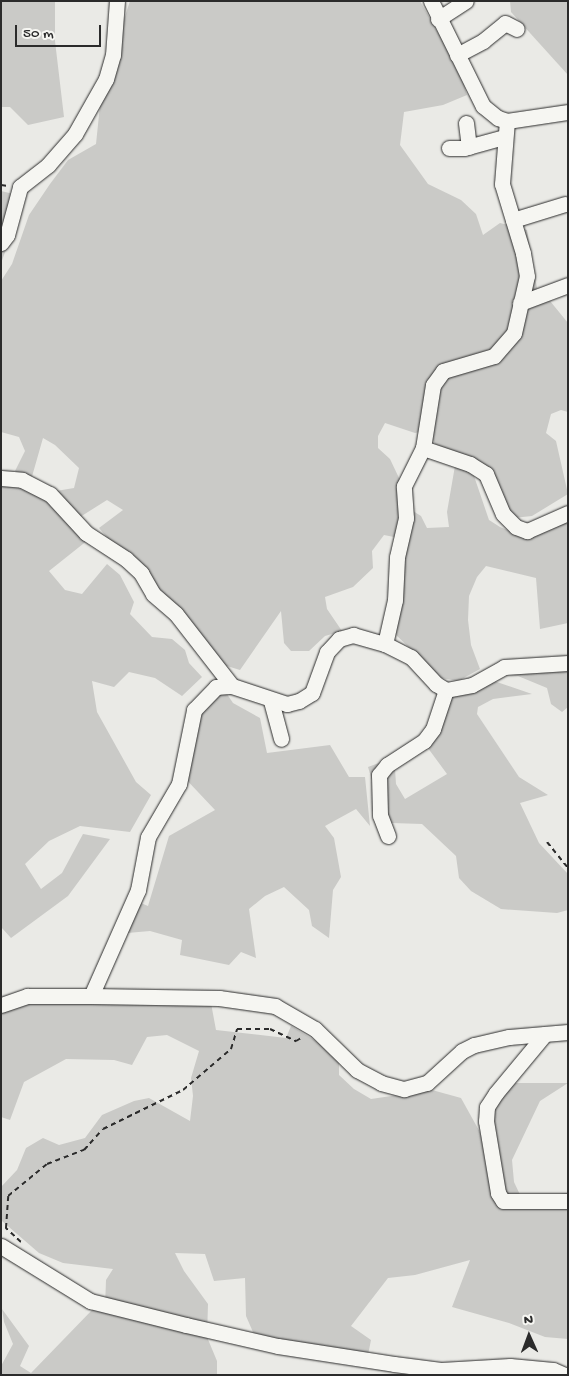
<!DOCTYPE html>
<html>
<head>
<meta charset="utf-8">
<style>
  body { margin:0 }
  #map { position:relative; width:569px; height:1376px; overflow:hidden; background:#eaeae6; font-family:"Gochi Hand",sans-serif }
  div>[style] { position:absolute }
  .green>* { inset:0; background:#cacac7 }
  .path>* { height:2px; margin-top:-1px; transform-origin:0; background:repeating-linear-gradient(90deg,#2b2b2b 0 5px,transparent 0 9px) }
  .roads { filter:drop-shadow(0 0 1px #2b2b2b) drop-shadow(0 0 1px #2b2b2b) }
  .minor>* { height:15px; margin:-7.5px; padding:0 7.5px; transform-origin:7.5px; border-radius:7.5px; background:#f6f6f2 }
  span { translate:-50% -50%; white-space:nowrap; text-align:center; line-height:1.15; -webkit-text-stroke:4.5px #f6f6f2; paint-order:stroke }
  .frame { position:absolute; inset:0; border:2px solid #2b2b2b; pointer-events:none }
  .north { position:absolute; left:504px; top:1311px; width:50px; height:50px; -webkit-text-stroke:4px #f6f6f2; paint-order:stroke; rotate:358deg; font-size:14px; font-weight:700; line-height:20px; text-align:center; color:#2b2b2b }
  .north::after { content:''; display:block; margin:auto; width:18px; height:22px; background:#2b2b2b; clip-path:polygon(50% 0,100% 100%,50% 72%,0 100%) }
  .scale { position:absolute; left:15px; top:25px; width:86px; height:22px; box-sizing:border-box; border:2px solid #2b2b2b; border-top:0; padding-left:6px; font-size:15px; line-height:18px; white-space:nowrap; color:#2b2b2b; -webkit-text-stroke:4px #f6f6f2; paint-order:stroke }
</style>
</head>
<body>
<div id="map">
  <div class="green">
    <i style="clip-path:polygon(1px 1px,55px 1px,55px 41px,64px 117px,28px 125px,10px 107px,1px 107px)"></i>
    <i style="clip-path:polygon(130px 1px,420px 1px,460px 71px,467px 95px,443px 105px,404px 112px,400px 145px,428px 184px,461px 200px,476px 214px,483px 235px,500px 223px,527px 230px,538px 294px,546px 296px,568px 323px,568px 412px,561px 410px,551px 414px,546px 433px,556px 441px,568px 494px,532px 516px,513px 518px,465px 456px,435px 444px,428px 430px,415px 433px,385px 423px,378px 436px,378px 448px,390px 459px,399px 478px,400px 503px,421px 516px,427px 528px,449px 527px,447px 512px,456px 460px,474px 476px,489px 520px,500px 527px,525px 537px,568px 515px,568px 623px,540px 629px,536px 578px,486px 566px,477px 577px,469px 596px,468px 620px,471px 645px,480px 669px,458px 681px,441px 678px,394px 633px,394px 537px,384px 535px,372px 551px,373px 568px,353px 587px,325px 597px,327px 609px,342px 631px,325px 636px,309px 651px,291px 651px,284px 643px,281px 611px,240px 670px,214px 662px,99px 528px,123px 510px,107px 500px,80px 517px,50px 492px,74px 488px,79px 468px,55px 445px,43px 438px,31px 480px,15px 471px,25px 451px,19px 437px,1px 432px,1px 281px,12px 264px,29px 215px,50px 184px,68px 160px,96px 144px,102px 86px)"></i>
    <i style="clip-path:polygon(510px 1px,568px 1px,568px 75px,511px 12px)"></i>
    <i style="clip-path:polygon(1px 191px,26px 197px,1px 263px)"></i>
    <i style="clip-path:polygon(1px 477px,30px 489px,93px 536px,49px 571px,65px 590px,82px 594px,107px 564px,120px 575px,134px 602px,130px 614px,152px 637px,172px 639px,185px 650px,189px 663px,202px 677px,182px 696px,155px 678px,129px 672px,114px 687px,92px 681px,97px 712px,136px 782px,151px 795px,130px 832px,80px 826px,49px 841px,25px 864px,41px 889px,62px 873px,83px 834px,110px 839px,68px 896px,11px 938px,1px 927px)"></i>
    <i style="clip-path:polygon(568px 667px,568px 707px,562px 712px,551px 704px,547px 688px,518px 676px,503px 674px)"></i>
    <i style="clip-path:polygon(494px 681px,532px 694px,493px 699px,478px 707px,477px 714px,519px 777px,548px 795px,520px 803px,539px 843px,568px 874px,568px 910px,557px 913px,501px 909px,471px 891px,459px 878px,456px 856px,422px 824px,392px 823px,383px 833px,372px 810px,372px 780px,368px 767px,387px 760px,395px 769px,396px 784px,405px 799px,447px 774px,422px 740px,449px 696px)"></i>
    <i style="clip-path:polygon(223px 688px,233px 703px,260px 718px,267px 753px,330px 745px,349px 777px,365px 777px,370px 826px,356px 809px,325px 826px,334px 838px,341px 877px,333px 890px,329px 938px,312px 926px,309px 910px,284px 887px,265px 896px,249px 909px,256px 958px,241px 952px,229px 965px,180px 955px,182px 940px,150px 931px,116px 934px,131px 899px,148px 906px,169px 836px,215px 810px,181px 774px,188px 727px)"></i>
    <i style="clip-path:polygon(10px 1002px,211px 1003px,216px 1030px,286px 1038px,291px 1026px,339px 1055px,339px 1075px,354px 1089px,371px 1099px,432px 1090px,461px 1098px,486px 1143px,488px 1110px,504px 1083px,568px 1083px,540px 1101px,512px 1160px,514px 1182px,522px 1199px,568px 1193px,568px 1339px,545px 1337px,509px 1323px,452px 1307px,470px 1260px,415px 1275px,388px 1278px,351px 1326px,371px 1340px,368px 1355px,256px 1339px,246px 1316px,245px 1278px,214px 1281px,205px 1254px,175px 1253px,184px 1271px,208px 1304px,207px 1337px,217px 1361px,217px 1375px,1px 1375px,1px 1366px,13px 1344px,4px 1322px,2px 1309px,29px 1346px,20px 1366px,31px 1373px,94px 1308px,105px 1307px,106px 1280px,113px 1269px,63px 1263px,39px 1253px,2px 1221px,1px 1187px,17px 1170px,26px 1148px,43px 1138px,59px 1145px,85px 1138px,102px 1115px,134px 1101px,149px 1098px,190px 1121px,193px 1096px,191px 1078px,199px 1051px,167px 1035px,147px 1037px,132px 1065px,114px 1060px,66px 1059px,24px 1082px,10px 1120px,1px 1117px,1px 1009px)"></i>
  </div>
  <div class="path">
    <i style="left:1px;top:185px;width:7px;rotate:8deg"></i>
    <i style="left:547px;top:842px;width:33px;rotate:51deg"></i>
    <i style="left:21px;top:1242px;width:21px;rotate:-137deg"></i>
    <i style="left:6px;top:1228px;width:32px;rotate:-86deg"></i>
    <i style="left:8px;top:1196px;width:50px;rotate:-39.4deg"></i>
    <i style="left:47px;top:1164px;width:40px;rotate:-21deg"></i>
    <i style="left:84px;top:1150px;width:28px;rotate:-48deg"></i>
    <i style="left:103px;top:1129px;width:89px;rotate:-26deg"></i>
    <i style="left:183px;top:1090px;width:63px;rotate:-40.5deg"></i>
    <i style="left:231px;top:1049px;width:21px;rotate:-73deg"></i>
    <i style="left:237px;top:1029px;width:33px"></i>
    <i style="left:270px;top:1029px;width:29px;rotate:25deg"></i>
    <i style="left:296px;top:1041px;width:8px;rotate:-30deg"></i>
  </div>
  <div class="roads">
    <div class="minor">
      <i style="left:431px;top:1px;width:117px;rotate:63.7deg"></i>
      <i style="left:483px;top:106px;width:19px;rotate:39deg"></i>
      <i style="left:498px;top:118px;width:9px;rotate:18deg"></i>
      <i style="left:507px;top:121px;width:62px;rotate:-8.4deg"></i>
      <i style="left:438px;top:19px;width:33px;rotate:-33deg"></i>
      <i style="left:457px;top:55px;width:30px;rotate:-28deg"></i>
      <i style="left:483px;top:41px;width:28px;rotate:-39deg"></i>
      <i style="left:505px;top:23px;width:13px;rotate:27deg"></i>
      <i style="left:466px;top:123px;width:24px;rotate:83deg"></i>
      <i style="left:449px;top:148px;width:15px"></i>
      <i style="left:464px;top:148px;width:41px;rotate:-15.4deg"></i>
      <i style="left:513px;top:220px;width:54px;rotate:-17.1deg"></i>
      <i style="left:1px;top:243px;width:10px;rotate:-53deg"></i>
      <i style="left:7px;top:235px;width:50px;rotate:-74.8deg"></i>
      <i style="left:20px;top:187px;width:36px;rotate:-38deg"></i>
      <i style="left:48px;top:165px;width:41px;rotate:-48.9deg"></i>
      <i style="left:75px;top:134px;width:63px;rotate:-60.6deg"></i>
      <i style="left:106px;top:79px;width:25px;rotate:-74deg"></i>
      <i style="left:113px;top:55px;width:54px;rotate:-85.8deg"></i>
      <i style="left:520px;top:303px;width:51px;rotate:-20.6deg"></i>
      <i style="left:423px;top:448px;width:50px;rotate:18.8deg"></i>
      <i style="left:470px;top:464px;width:19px;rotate:32deg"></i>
      <i style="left:486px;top:474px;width:43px;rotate:67deg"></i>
      <i style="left:503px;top:514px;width:18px;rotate:45deg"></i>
      <i style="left:516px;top:527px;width:12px;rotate:20deg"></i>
      <i style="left:527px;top:531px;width:45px;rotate:-23.7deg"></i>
      <i style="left:1px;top:478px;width:21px;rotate:5deg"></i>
      <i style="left:22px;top:480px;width:31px;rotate:27deg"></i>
      <i style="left:50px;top:494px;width:53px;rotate:47.3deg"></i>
      <i style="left:86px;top:533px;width:48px;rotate:33deg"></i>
      <i style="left:126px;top:559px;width:21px;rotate:43deg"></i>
      <i style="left:141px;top:573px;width:24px;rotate:60deg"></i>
      <i style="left:153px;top:594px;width:30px;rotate:41deg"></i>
      <i style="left:176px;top:614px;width:91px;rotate:52.1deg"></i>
      <i style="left:385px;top:644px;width:45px;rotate:-77.2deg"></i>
      <i style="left:395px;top:600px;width:43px;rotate:-87.3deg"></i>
      <i style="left:397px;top:557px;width:40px;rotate:-77deg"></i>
      <i style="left:406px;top:518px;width:32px;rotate:-94deg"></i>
      <i style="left:404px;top:486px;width:42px;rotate:-63.4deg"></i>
      <i style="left:423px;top:448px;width:64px;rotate:-81deg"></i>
      <i style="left:433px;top:385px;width:17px;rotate:-54deg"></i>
      <i style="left:443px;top:371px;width:53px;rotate:-16.4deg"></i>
      <i style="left:494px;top:356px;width:30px;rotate:-49deg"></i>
      <i style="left:514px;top:333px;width:58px;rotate:-77.2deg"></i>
      <i style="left:527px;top:276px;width:23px;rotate:-100deg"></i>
      <i style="left:523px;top:253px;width:72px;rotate:-106.9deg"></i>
      <i style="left:502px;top:184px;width:63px;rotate:-85.5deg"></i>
      <i style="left:271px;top:701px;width:39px;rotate:75deg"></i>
      <i style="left:388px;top:836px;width:22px;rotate:-111deg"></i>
      <i style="left:380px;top:815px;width:40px;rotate:-91.4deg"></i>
      <i style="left:379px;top:775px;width:13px;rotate:-51deg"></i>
      <i style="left:387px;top:765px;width:44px;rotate:-33deg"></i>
      <i style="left:424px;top:741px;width:15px;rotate:-53deg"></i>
      <i style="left:433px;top:729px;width:41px;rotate:-71.6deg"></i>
      <i style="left:91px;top:996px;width:116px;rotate:-66.1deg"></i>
      <i style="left:138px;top:890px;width:54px;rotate:-79.3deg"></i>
      <i style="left:148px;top:837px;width:61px;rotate:-59.7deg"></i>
      <i style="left:179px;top:784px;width:76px;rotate:-78.5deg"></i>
      <i style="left:194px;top:710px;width:32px;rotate:-46deg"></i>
      <i style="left:216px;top:687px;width:16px;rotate:-4deg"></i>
      <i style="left:232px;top:686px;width:58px;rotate:18.1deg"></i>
      <i style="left:287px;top:704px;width:12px;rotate:-14deg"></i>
      <i style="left:299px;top:701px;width:15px;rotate:-32deg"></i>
      <i style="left:312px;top:693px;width:44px;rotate:-69.9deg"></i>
      <i style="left:327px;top:652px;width:18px;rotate:-47deg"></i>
      <i style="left:339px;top:639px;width:15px;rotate:-16deg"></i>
      <i style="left:353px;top:635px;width:33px;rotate:16deg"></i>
      <i style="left:385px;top:644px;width:29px;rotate:27deg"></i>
      <i style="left:411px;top:657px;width:37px;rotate:47deg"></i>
      <i style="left:436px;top:684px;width:12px;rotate:31deg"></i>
      <i style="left:446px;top:690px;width:26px;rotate:-11deg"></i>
      <i style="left:472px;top:685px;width:37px;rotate:-29deg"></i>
      <i style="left:504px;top:667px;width:64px;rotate:-3.6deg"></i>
      <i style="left:1px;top:1005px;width:28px;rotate:-19deg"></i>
      <i style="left:27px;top:996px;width:64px"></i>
      <i style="left:91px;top:996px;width:128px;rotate:0.9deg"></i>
      <i style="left:219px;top:998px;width:57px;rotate:8.1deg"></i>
      <i style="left:275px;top:1006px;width:46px;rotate:29.9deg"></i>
      <i style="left:315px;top:1029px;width:59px;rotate:44.3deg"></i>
      <i style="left:357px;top:1070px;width:27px;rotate:28deg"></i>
      <i style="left:381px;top:1083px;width:24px;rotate:15deg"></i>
      <i style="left:404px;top:1089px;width:24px;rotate:-15deg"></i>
      <i style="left:427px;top:1083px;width:47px;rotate:-42.4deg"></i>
      <i style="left:462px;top:1051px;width:13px;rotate:-27deg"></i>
      <i style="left:474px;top:1045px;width:36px;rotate:-13deg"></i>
      <i style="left:509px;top:1037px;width:59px;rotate:-4.8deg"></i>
      <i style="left:545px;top:1034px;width:77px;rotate:129.7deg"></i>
      <i style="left:496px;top:1093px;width:17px;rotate:123deg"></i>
      <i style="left:487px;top:1107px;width:14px;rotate:94deg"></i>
      <i style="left:486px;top:1121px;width:73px;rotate:80.5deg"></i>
      <i style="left:498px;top:1193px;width:9px;rotate:58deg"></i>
      <i style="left:503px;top:1201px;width:65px"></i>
      <i style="left:1px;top:1246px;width:105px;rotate:31.7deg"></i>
      <i style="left:90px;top:1301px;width:99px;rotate:14deg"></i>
      <i style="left:186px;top:1325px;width:94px;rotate:12.9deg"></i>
      <i style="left:278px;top:1346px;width:117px;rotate:8.8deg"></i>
      <i style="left:394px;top:1364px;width:47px;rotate:7.3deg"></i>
      <i style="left:441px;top:1370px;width:69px;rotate:-3.3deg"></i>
      <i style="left:510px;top:1366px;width:43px;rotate:5.3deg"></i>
      <i style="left:553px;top:1370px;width:13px;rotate:23deg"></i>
    </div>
  </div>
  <div class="frame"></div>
  <div class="north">N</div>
  <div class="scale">50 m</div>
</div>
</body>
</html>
